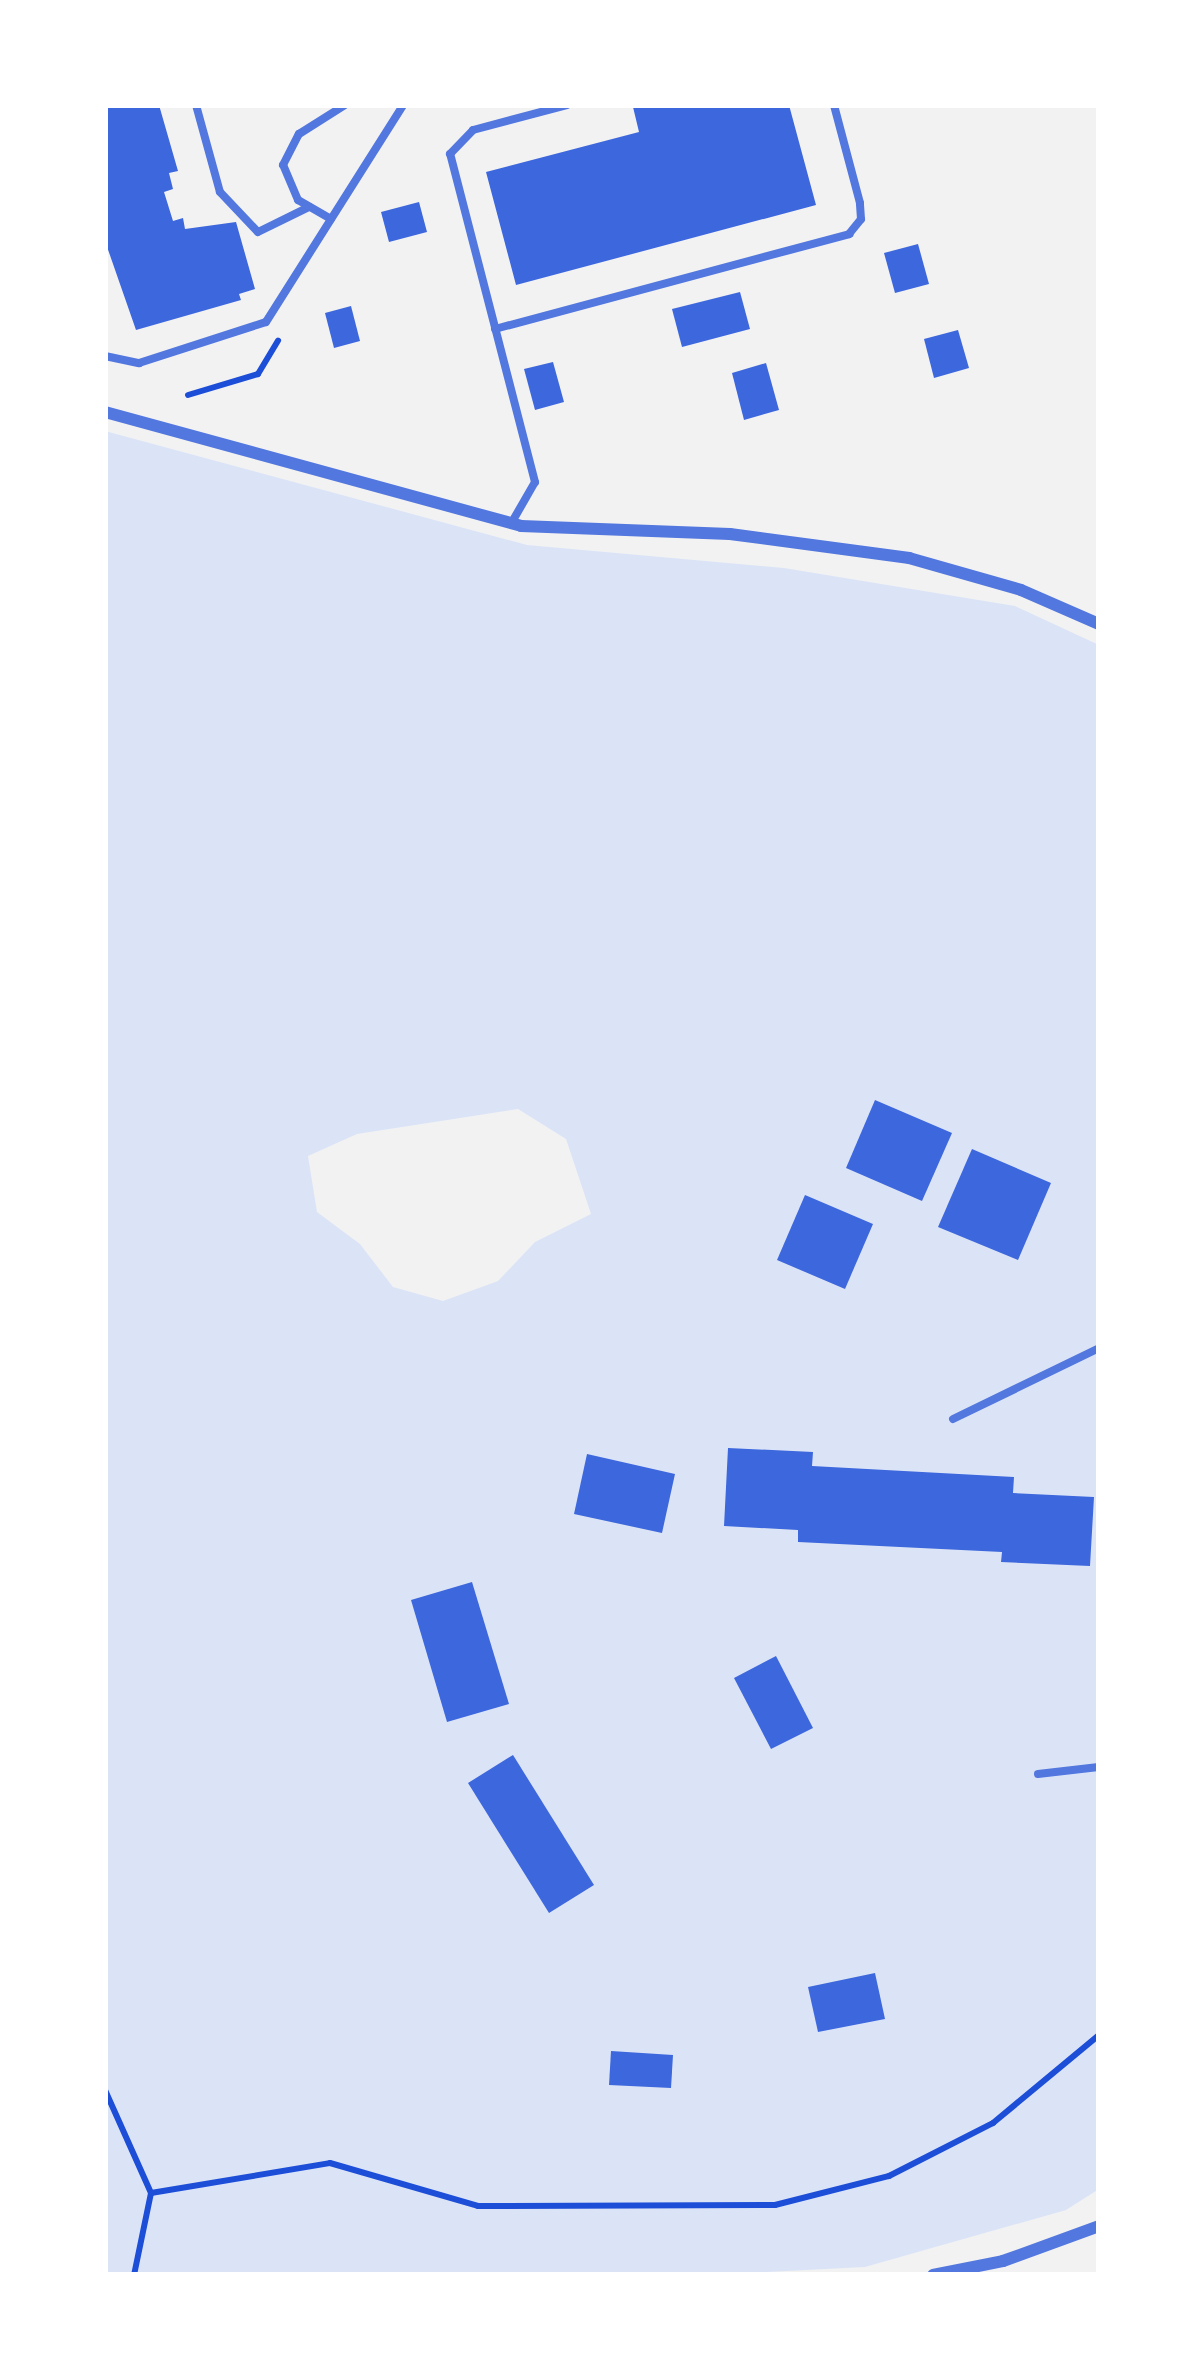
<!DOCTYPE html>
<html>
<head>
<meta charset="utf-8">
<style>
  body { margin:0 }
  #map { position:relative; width:1204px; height:2380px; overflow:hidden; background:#f2f2f2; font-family:Arial,sans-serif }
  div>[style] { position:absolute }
  .green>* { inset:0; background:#dbe4f7 }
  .building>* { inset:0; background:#3d67dc }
  .path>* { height:6px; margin:-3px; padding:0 3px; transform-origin:3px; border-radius:3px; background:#1d4ed8 }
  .service>* { height:8px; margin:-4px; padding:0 4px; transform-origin:4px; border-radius:4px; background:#5277de }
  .minor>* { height:12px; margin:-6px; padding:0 6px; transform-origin:6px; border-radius:6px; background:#5277de }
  span { translate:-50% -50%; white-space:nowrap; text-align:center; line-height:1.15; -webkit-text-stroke:10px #fff; paint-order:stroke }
  .frame { position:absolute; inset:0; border:108px solid #fff; pointer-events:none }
</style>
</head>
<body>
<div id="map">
  <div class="green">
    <i style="clip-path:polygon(evenodd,105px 431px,527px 545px,784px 568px,1015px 606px,1099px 645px,1099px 2189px,1066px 2210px,865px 2267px,707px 2275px,105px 2275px,105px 431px,518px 1109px,566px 1139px,591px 1214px,535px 1242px,498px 1281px,443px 1301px,393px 1287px,360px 1244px,317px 1212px,308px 1156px,357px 1134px,518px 1109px)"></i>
  </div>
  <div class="building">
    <i style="clip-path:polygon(105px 105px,159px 105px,178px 171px,169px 173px,173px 189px,164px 192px,173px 221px,183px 218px,185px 229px,236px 222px,255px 289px,239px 294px,241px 300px,136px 330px,105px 241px)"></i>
    <i style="clip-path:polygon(642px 105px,789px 105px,816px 205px,516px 285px,486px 172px,639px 132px,633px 107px)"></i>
    <i style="clip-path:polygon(419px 202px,427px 232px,389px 242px,381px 212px)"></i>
    <i style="clip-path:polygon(918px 244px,929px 284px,895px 293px,884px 253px)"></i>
    <i style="clip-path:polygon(740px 292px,750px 329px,682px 347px,672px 309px)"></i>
    <i style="clip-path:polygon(351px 306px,360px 341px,334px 348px,325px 313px)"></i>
    <i style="clip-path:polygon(958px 330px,969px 368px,934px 378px,924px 339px)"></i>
    <i style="clip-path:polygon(553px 362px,564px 402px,535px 410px,524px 369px)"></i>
    <i style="clip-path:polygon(766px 363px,779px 410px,744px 420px,732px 373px)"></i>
    <i style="clip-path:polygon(875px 1100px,952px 1133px,922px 1201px,846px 1168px)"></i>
    <i style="clip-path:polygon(972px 1149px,1051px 1183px,1018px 1260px,938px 1227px)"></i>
    <i style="clip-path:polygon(805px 1195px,873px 1224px,845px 1289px,777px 1260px)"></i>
    <i style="clip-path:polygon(728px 1448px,813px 1452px,812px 1466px,1014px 1477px,1013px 1493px,1094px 1497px,1090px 1566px,1001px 1562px,1002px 1552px,798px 1542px,798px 1530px,724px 1526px)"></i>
    <i style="clip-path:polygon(587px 1454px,675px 1474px,662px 1533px,574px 1514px)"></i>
    <i style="clip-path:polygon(472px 1582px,509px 1704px,447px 1722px,411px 1600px)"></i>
    <i style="clip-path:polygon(776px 1656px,813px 1728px,771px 1749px,734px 1678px)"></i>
    <i style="clip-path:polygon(513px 1755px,594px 1885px,549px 1913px,468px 1783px)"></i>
    <i style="clip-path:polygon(875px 1973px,885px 2019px,818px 2032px,808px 1987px)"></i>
    <i style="clip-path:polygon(611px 2051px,673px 2055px,671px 2088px,609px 2085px)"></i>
  </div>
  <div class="path">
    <i style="left:188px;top:395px;width:73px;rotate:-16.7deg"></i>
    <i style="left:258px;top:374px;width:39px;rotate:-59deg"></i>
    <i style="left:105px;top:2090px;width:113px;rotate:65.9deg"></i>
    <i style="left:151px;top:2193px;width:84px;rotate:101.7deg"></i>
    <i style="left:151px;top:2193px;width:181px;rotate:-9.5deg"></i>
    <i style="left:330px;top:2163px;width:154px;rotate:16.2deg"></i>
    <i style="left:478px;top:2206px;width:297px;rotate:-0.2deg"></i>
    <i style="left:775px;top:2205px;width:118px;rotate:-14.3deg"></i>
    <i style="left:889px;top:2176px;width:117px;rotate:-27deg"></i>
    <i style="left:993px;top:2123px;width:138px;rotate:-39.7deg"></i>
  </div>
  <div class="service">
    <i style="left:196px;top:105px;width:90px;rotate:74.6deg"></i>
    <i style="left:220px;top:192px;width:55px;rotate:46.5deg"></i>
    <i style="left:258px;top:232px;width:57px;rotate:-26.1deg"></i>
    <i style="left:331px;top:219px;width:38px;rotate:-150deg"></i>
    <i style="left:298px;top:200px;width:38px;rotate:-113deg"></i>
    <i style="left:283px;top:165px;width:35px;rotate:-63deg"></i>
    <i style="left:299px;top:134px;width:54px;rotate:-32.2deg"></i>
    <i style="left:495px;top:329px;width:367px;rotate:-15deg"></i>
    <i style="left:849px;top:234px;width:19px;rotate:-51deg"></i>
    <i style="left:861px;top:219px;width:16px;rotate:-94deg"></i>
    <i style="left:860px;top:203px;width:101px;rotate:-104.9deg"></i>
    <i style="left:105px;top:356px;width:35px;rotate:12deg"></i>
    <i style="left:139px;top:363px;width:133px;rotate:-17.9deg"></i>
    <i style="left:266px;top:322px;width:257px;rotate:-57.7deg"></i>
    <i style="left:512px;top:522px;width:46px;rotate:-60.1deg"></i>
    <i style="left:535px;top:482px;width:339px;rotate:-104.5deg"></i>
    <i style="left:450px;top:154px;width:33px;rotate:-46deg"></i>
    <i style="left:473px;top:130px;width:97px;rotate:-14.9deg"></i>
    <i style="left:953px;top:1419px;width:162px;rotate:-25.9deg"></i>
    <i style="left:1038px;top:1774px;width:61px;rotate:-6.5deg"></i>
  </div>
  <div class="minor">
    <i style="left:105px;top:412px;width:431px;rotate:15.3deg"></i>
    <i style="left:521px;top:526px;width:209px;rotate:2.2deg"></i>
    <i style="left:730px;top:534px;width:181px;rotate:7.6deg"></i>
    <i style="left:909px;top:558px;width:116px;rotate:15.9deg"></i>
    <i style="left:1021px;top:590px;width:85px;rotate:23.6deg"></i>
    <i style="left:933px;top:2275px;width:71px;rotate:-11.3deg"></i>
    <i style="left:1003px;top:2261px;width:102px;rotate:-20deg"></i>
  </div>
  <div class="frame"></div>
</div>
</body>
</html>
